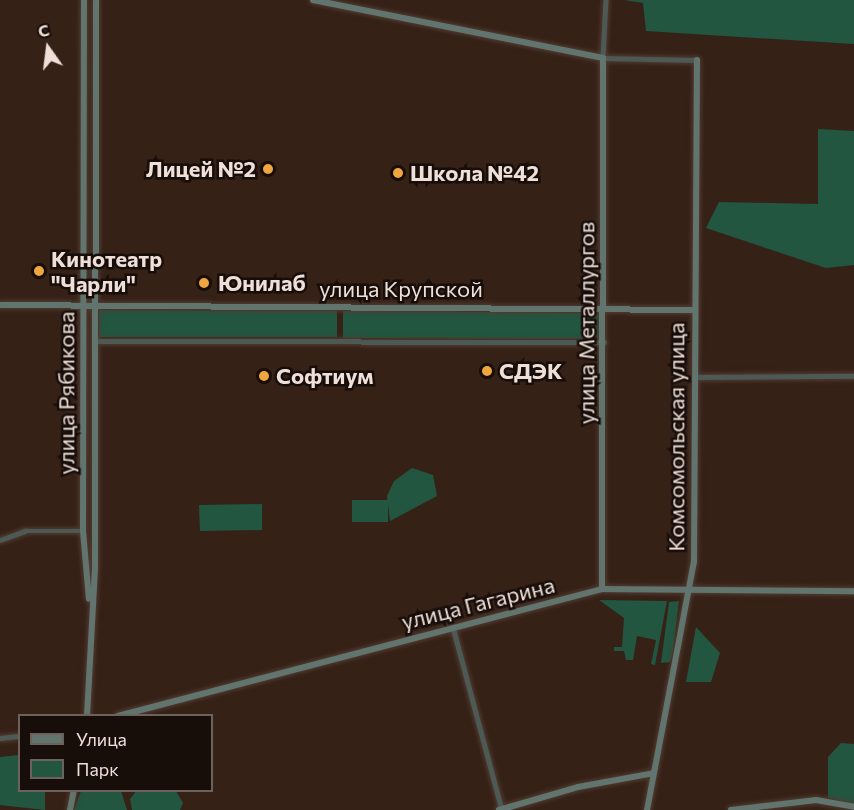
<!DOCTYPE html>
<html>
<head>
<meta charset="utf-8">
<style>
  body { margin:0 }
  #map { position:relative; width:854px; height:810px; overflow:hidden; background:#362117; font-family:Commissioner,sans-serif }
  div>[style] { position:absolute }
  .green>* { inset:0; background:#225640 }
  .roads { filter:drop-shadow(0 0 2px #503c32) drop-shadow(0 0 2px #503c32) }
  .street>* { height:4.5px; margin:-2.25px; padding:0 2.25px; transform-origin:2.25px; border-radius:2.25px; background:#4d5955 }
  .secondary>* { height:6px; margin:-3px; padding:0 3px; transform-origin:3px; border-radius:3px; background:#61756e }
  .dots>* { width:16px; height:16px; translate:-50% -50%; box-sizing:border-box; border:3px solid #170d09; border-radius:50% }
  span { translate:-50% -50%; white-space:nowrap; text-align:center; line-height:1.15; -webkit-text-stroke:5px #170d09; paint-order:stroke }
  .poi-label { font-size:22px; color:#efdfd9; font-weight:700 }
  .right { translate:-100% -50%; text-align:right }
  .left { translate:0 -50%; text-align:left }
  .street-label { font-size:22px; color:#efdfd9 }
  .legend { position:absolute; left:18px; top:714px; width:195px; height:78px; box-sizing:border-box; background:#170d09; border:2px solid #6d615c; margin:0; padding:8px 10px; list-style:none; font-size:18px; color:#efdfd9 }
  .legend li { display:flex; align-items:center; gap:12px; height:30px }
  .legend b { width:30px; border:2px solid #6d615c }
  .north { position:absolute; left:18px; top:18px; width:60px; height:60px; -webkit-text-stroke:4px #170d09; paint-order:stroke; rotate:346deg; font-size:16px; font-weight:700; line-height:24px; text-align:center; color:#efdfd9 }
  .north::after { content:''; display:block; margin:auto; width:21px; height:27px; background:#efdfd9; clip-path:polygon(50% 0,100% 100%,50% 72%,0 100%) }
</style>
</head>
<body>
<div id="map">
  <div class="green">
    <i style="clip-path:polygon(624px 0,854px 0,854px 44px,646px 31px,643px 3px)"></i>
    <i style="clip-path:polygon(818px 129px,854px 131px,854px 265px,826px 268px,706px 228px,719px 202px,818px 204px)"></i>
    <i style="clip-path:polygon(99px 310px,337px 311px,337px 337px,99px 337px)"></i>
    <i style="clip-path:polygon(343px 311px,599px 313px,599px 339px,343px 338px)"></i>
    <i style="clip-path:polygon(412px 468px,433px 475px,437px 496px,390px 521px,387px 496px,394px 481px)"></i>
    <i style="clip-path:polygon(352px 500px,388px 500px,388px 522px,352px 522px)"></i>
    <i style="clip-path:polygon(262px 504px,262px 530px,200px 531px,199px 505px)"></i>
    <i style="clip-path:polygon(599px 600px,667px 601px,655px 665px,651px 664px,656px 640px,637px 636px,633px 660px,626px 660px,624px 651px,614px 651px,614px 647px,622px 647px,624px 618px)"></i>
    <i style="clip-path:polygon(679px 601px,673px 651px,670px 662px,661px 663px,669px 602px)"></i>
    <i style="clip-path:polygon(696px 627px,720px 653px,711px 682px,686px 682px)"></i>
    <i style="clip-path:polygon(841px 743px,854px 744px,854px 804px,828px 798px,828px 757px)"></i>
    <i style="clip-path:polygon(19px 755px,20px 790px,45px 791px,45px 810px,0 805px,0 757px)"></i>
    <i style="clip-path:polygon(137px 790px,176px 791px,183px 803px,180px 810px,132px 810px,130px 799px)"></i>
    <i style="clip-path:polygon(81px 791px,121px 791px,127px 810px,74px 810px)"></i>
  </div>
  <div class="roads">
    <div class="street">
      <i style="left:606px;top:0;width:58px;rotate:93deg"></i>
      <i style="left:603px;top:58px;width:94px;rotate:1.2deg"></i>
      <i style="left:95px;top:341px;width:509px;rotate:0.11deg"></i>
      <i style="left:695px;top:377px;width:159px;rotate:-0.4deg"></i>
      <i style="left:0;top:540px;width:27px;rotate:-20deg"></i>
      <i style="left:25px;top:531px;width:58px"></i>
      <i style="left:453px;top:627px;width:189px;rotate:75deg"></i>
      <i style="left:0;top:738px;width:20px;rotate:-6deg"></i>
    </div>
    <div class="secondary">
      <i style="left:84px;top:0;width:531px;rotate:90.11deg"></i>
      <i style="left:83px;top:531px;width:68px;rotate:85deg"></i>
      <i style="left:313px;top:0;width:296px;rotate:11.3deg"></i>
      <i style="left:603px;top:58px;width:531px;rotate:90.11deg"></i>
      <i style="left:0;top:305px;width:694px;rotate:0.41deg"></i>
      <i style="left:87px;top:716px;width:149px;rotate:-86.9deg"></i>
      <i style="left:95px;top:567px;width:567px;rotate:-89.9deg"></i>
      <i style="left:118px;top:716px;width:500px;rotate:-14.7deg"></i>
      <i style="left:602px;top:589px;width:252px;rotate:0.5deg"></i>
      <i style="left:70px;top:810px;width:20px;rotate:-79deg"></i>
      <i style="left:499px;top:810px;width:82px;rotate:-16.2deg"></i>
      <i style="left:578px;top:787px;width:77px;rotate:-10.4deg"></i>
      <i style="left:647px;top:810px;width:252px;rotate:-79.3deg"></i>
      <i style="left:694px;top:562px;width:502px;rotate:-89.66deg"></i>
      <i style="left:731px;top:810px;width:86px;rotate:-6.7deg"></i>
      <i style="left:816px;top:800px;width:39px;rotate:10deg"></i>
    </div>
  </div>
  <div class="dots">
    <i style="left:268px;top:169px;background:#f0a63e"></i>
    <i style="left:398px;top:173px;background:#f0a63e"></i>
    <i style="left:39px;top:271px;background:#f0a63e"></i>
    <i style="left:204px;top:283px;background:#f0a63e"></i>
    <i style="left:487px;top:371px;background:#f0a63e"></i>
    <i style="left:264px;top:376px;background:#f0a63e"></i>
  </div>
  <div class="poi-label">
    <span class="right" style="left:256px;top:169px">Лицей №2</span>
    <span class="left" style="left:410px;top:173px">Школа №42</span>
    <span class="left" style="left:51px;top:271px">Кинотеатр<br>"Чарли"</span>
    <span class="left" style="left:218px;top:283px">Юнилаб</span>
    <span class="left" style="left:499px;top:371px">СДЭК</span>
    <span class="left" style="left:276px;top:376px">Софтиум</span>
  </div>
  <div class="street-label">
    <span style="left:401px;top:289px">улица Крупской</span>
    <span style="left:586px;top:323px;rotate:-90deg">улица Металлургов</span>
    <span style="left:66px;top:393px;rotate:-90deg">улица Рябикова</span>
    <span style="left:676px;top:437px;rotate:-90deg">Комсомольская улица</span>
    <span style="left:478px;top:603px;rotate:-14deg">улица Гагарина</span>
  </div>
  <ul class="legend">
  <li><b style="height:8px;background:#61756e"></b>Улица</li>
  <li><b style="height:16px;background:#225640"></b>Парк</li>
  </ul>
  <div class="north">С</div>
</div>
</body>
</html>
